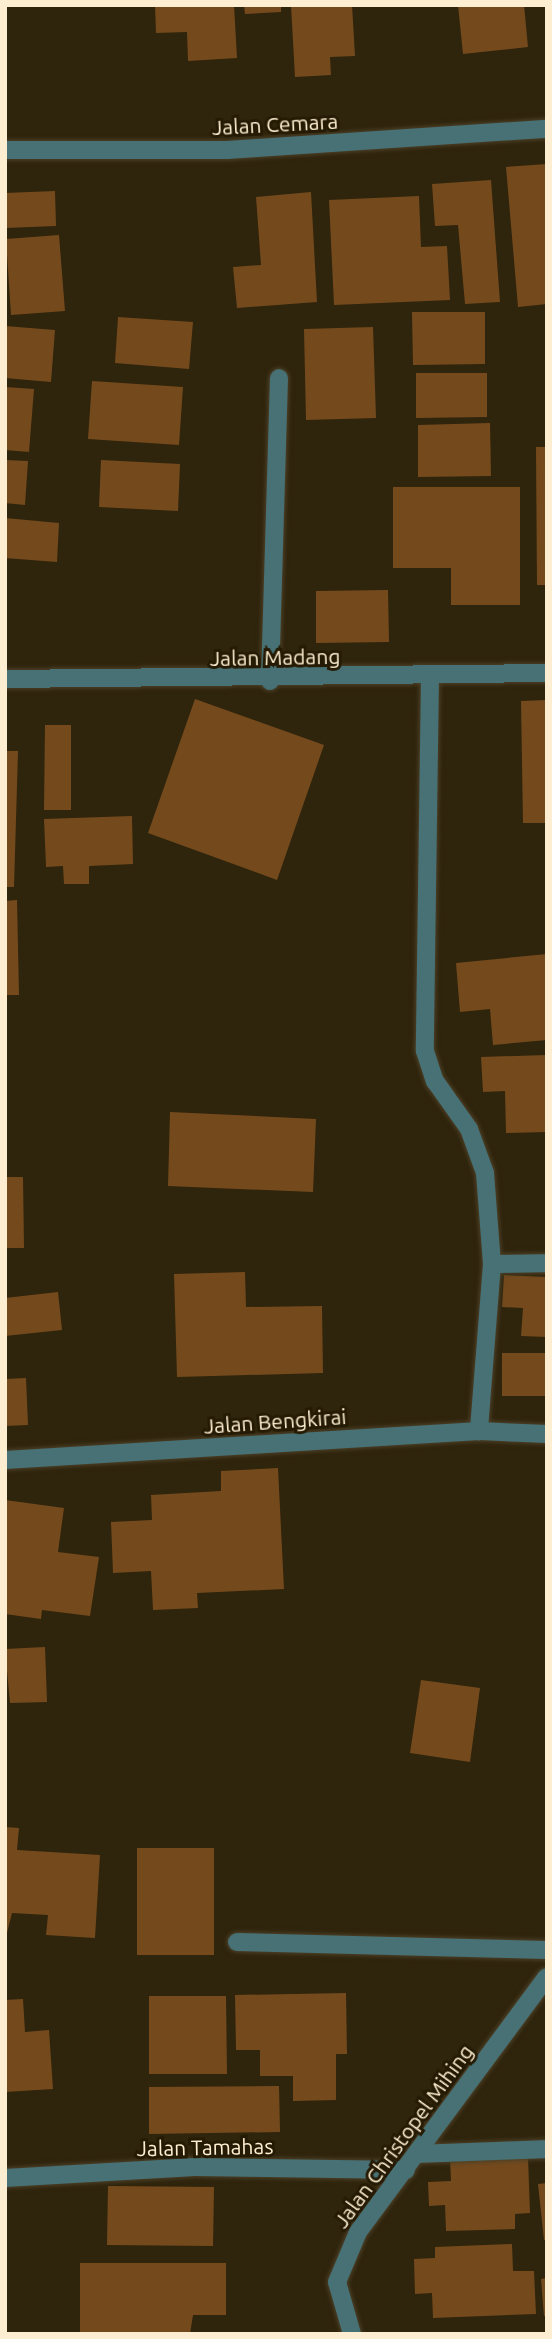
<!DOCTYPE html>
<html>
<head>
<meta charset="utf-8">
<style>
  body { margin:0 }
  #map { position:relative; width:552px; height:2339px; overflow:hidden; background:#2f240c; font-family:Ubuntu,sans-serif }
  div>[style] { position:absolute }
  .building>* { inset:0; background:#744a1d }
  .roads { filter:drop-shadow(0 0 2px #4c4028) drop-shadow(0 0 2px #4c4028) }
  .minor>* { height:18px; margin:-9px; padding:0 9px; transform-origin:9px; border-radius:9px; background:#477175 }
  span { translate:-50% -50%; white-space:nowrap; text-align:center; line-height:1.15; -webkit-text-stroke:6px #251a03; paint-order:stroke }
  .street-label { font-size:21px; color:#fdeed1 }
  .frame { position:absolute; inset:0; border:7px solid #fdeed1; pointer-events:none }
</style>
</head>
<body>
<div id="map">
  <div class="building">
    <i style="clip-path:polygon(155px 5px,234px 5px,237px 58px,188px 61px,187px 32px,156px 33px)"></i>
    <i style="clip-path:polygon(244px 5px,281px 5px,281px 12px,245px 14px)"></i>
    <i style="clip-path:polygon(291px 5px,352px 5px,355px 56px,330px 57px,331px 75px,295px 77px)"></i>
    <i style="clip-path:polygon(458px 5px,524px 5px,528px 47px,463px 54px)"></i>
    <i style="clip-path:polygon(547px 164px,547px 304px,518px 307px,506px 167px)"></i>
    <i style="clip-path:polygon(491px 180px,500px 302px,465px 304px,458px 225px,435px 226px,432px 184px)"></i>
    <i style="clip-path:polygon(55px 191px,56px 226px,5px 228px,5px 193px)"></i>
    <i style="clip-path:polygon(311px 192px,317px 302px,237px 308px,233px 267px,261px 265px,256px 197px)"></i>
    <i style="clip-path:polygon(419px 196px,421px 247px,447px 246px,450px 300px,334px 305px,329px 200px)"></i>
    <i style="clip-path:polygon(59px 235px,65px 311px,11px 315px,6px 239px)"></i>
    <i style="clip-path:polygon(412px 312px,485px 312px,485px 364px,413px 365px)"></i>
    <i style="clip-path:polygon(118px 317px,193px 322px,189px 369px,115px 363px)"></i>
    <i style="clip-path:polygon(5px 326px,55px 330px,51px 382px,5px 378px)"></i>
    <i style="clip-path:polygon(373px 327px,376px 418px,306px 420px,304px 329px)"></i>
    <i style="clip-path:polygon(416px 373px,487px 373px,487px 417px,416px 418px)"></i>
    <i style="clip-path:polygon(92px 381px,183px 387px,179px 445px,88px 439px)"></i>
    <i style="clip-path:polygon(5px 387px,34px 389px,29px 452px,5px 450px)"></i>
    <i style="clip-path:polygon(490px 423px,491px 476px,418px 477px,418px 425px)"></i>
    <i style="clip-path:polygon(536px 447px,547px 447px,547px 585px,537px 585px)"></i>
    <i style="clip-path:polygon(5px 460px,28px 461px,25px 505px,5px 503px)"></i>
    <i style="clip-path:polygon(101px 460px,180px 464px,178px 511px,99px 507px)"></i>
    <i style="clip-path:polygon(393px 487px,520px 487px,520px 605px,451px 605px,451px 568px,393px 568px)"></i>
    <i style="clip-path:polygon(5px 518px,59px 523px,57px 562px,5px 558px)"></i>
    <i style="clip-path:polygon(388px 590px,389px 642px,316px 643px,316px 591px)"></i>
    <i style="clip-path:polygon(195px 699px,324px 745px,277px 880px,148px 833px)"></i>
    <i style="clip-path:polygon(547px 700px,547px 823px,523px 823px,521px 701px)"></i>
    <i style="clip-path:polygon(45px 725px,71px 725px,71px 810px,44px 810px)"></i>
    <i style="clip-path:polygon(5px 751px,18px 751px,14px 887px,5px 887px)"></i>
    <i style="clip-path:polygon(132px 816px,133px 864px,89px 866px,89px 884px,64px 884px,63px 866px,46px 867px,44px 819px)"></i>
    <i style="clip-path:polygon(17px 900px,19px 995px,5px 995px,5px 901px)"></i>
    <i style="clip-path:polygon(547px 954px,547px 1040px,493px 1045px,490px 1009px,460px 1012px,456px 963px)"></i>
    <i style="clip-path:polygon(547px 1055px,547px 1132px,506px 1133px,505px 1091px,483px 1092px,481px 1057px)"></i>
    <i style="clip-path:polygon(170px 1112px,316px 1119px,313px 1192px,168px 1186px)"></i>
    <i style="clip-path:polygon(5px 1177px,23px 1177px,24px 1248px,5px 1248px)"></i>
    <i style="clip-path:polygon(245px 1272px,246px 1307px,322px 1306px,323px 1373px,177px 1377px,174px 1274px)"></i>
    <i style="clip-path:polygon(504px 1275px,547px 1277px,547px 1337px,521px 1336px,523px 1308px,502px 1307px)"></i>
    <i style="clip-path:polygon(58px 1292px,62px 1330px,5px 1336px,5px 1298px)"></i>
    <i style="clip-path:polygon(502px 1353px,547px 1353px,547px 1396px,502px 1396px)"></i>
    <i style="clip-path:polygon(26px 1378px,28px 1425px,5px 1426px,5px 1379px)"></i>
    <i style="clip-path:polygon(278px 1468px,284px 1589px,197px 1593px,198px 1608px,153px 1610px,151px 1571px,113px 1573px,111px 1522px,152px 1520px,151px 1495px,221px 1491px,221px 1471px)"></i>
    <i style="clip-path:polygon(5px 1500px,64px 1508px,58px 1552px,99px 1557px,90px 1616px,42px 1610px,41px 1619px,5px 1614px)"></i>
    <i style="clip-path:polygon(45px 1647px,47px 1702px,10px 1703px,5px 1649px)"></i>
    <i style="clip-path:polygon(421px 1680px,480px 1688px,470px 1762px,410px 1753px)"></i>
    <i style="clip-path:polygon(5px 1827px,19px 1828px,17px 1850px,100px 1855px,95px 1938px,46px 1935px,48px 1915px,12px 1913px,5px 1941px)"></i>
    <i style="clip-path:polygon(137px 1848px,214px 1848px,214px 1955px,137px 1955px)"></i>
    <i style="clip-path:polygon(346px 1993px,347px 2054px,336px 2054px,336px 2100px,293px 2101px,293px 2076px,260px 2076px,260px 2050px,236px 2050px,235px 1995px)"></i>
    <i style="clip-path:polygon(149px 1996px,226px 1996px,227px 2074px,149px 2074px)"></i>
    <i style="clip-path:polygon(23px 1999px,25px 2032px,49px 2030px,53px 2089px,5px 2092px,5px 2000px)"></i>
    <i style="clip-path:polygon(279px 2086px,280px 2132px,149px 2134px,149px 2087px)"></i>
    <i style="clip-path:polygon(528px 2157px,530px 2213px,515px 2214px,515px 2229px,446px 2231px,445px 2205px,429px 2206px,428px 2182px,451px 2181px,450px 2159px)"></i>
    <i style="clip-path:polygon(547px 2183px,547px 2240px,544px 2240px,538px 2184px)"></i>
    <i style="clip-path:polygon(108px 2186px,214px 2187px,213px 2246px,107px 2245px)"></i>
    <i style="clip-path:polygon(512px 2244px,513px 2271px,534px 2271px,536px 2314px,433px 2318px,432px 2293px,415px 2294px,414px 2259px,435px 2258px,435px 2247px)"></i>
    <i style="clip-path:polygon(80px 2263px,226px 2263px,226px 2315px,193px 2315px,190px 2334px,80px 2334px)"></i>
    <i style="clip-path:polygon(547px 2278px,547px 2315px,544px 2316px,541px 2279px)"></i>
  </div>
  <div class="roads">
    <div class="minor">
      <i style="left:5px;top:150px;width:222px"></i>
      <i style="left:227px;top:150px;width:321px;rotate:-3.8deg"></i>
      <i style="left:430px;top:675px;width:376px;rotate:90.8deg"></i>
      <i style="left:425px;top:1051px;width:32px;rotate:72deg"></i>
      <i style="left:435px;top:1081px;width:59px;rotate:54.7deg"></i>
      <i style="left:469px;top:1129px;width:47px;rotate:70deg"></i>
      <i style="left:485px;top:1173px;width:91px;rotate:85.6deg"></i>
      <i style="left:492px;top:1264px;width:168px;rotate:94.5deg"></i>
      <i style="left:5px;top:679px;width:542px;rotate:-0.63deg"></i>
      <i style="left:270px;top:681px;width:303px;rotate:-88.3deg"></i>
      <i style="left:492px;top:1264px;width:55px;rotate:-1deg"></i>
      <i style="left:5px;top:1460px;width:475px;rotate:-3.5deg"></i>
      <i style="left:479px;top:1431px;width:68px;rotate:2.5deg"></i>
      <i style="left:237px;top:1942px;width:310px;rotate:1.5deg"></i>
      <i style="left:418px;top:2154px;width:129px;rotate:-2.2deg"></i>
      <i style="left:5px;top:2178px;width:190px;rotate:-3.3deg"></i>
      <i style="left:195px;top:2167px;width:211px;rotate:0.8deg"></i>
      <i style="left:352px;top:2334px;width:54px;rotate:-106.1deg"></i>
      <i style="left:337px;top:2282px;width:54px;rotate:-67.2deg"></i>
      <i style="left:358px;top:2232px;width:317px;rotate:-53.5deg"></i>
    </div>
  </div>
  <div class="street-label">
    <span style="left:275px;top:124px;rotate:-3deg">Jalan Cemara</span>
    <span style="left:275px;top:657px;rotate:-1deg">Jalan Madang</span>
    <span style="left:275px;top:1421px;rotate:-4deg">Jalan Bengkirai</span>
    <span style="left:403px;top:2136px;rotate:-54deg">Jalan Christopel Mihing</span>
    <span style="left:205px;top:2147px;rotate:-1deg">Jalan Tamahas</span>
  </div>
  <div class="frame"></div>
</div>
</body>
</html>
